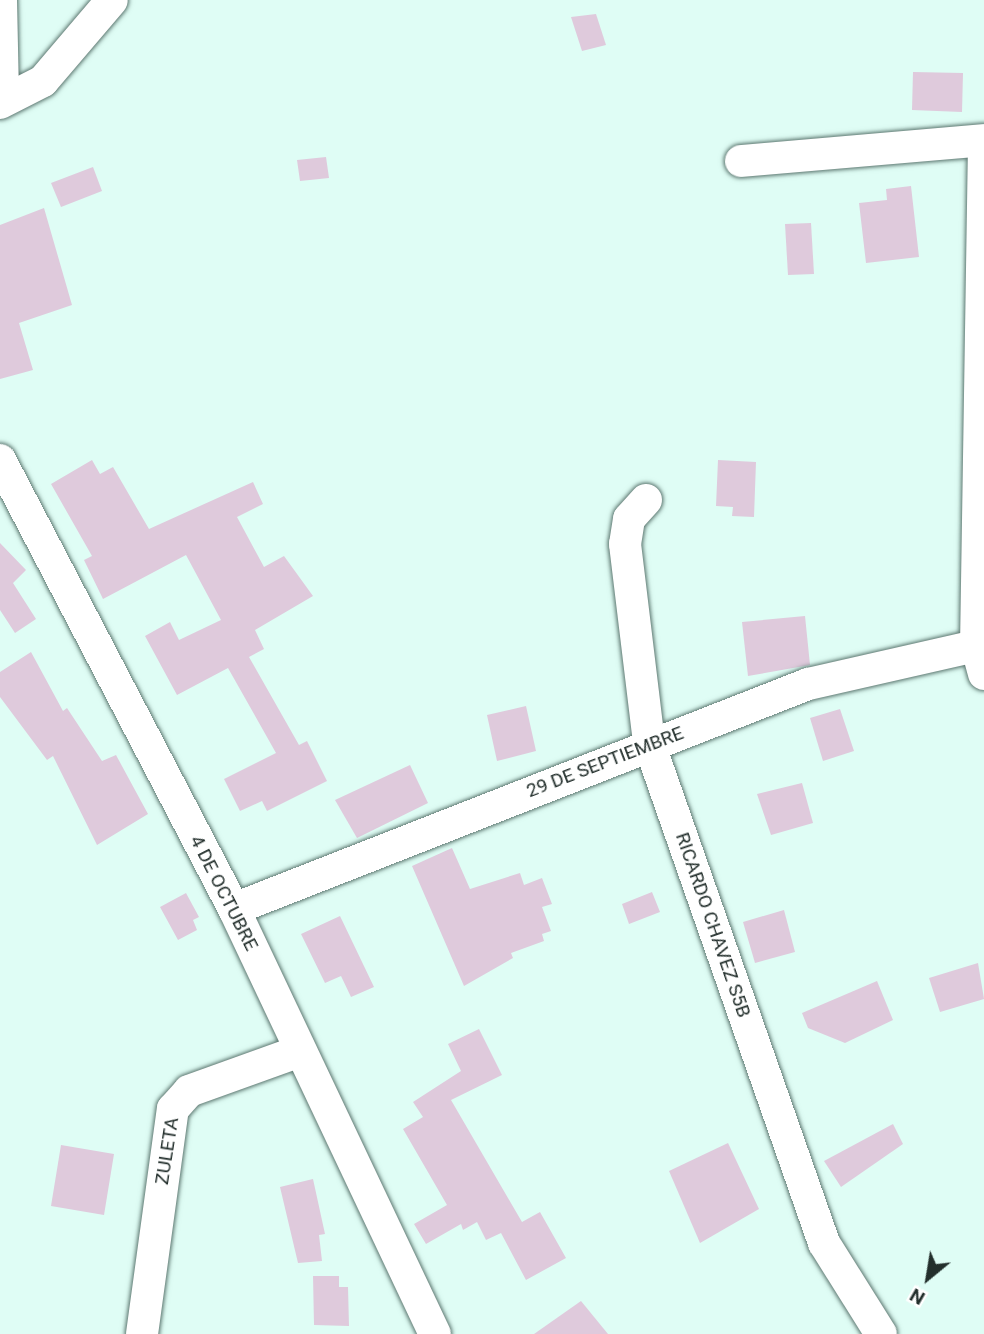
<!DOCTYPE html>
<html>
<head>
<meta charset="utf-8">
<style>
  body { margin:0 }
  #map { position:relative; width:984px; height:1334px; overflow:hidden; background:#dffdf5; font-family:Roboto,sans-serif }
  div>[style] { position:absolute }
  .building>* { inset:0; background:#dfcadc }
  .roads { filter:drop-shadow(0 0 2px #5d7871) drop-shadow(0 0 2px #5d7871) }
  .street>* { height:32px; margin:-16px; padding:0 16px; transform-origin:16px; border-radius:16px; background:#fff }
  span { translate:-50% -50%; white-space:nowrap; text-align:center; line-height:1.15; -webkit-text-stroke:5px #fff; paint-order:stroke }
  .street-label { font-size:19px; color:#232f2c }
  .north { position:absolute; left:893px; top:1243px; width:70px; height:70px; -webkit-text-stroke:5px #fff; paint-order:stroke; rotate:210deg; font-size:19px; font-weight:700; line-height:28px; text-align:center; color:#232f2c }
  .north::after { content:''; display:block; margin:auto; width:24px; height:32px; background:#232f2c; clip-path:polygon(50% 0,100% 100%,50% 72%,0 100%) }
</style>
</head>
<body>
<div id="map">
  <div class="building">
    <i style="clip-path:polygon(596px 14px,606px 45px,582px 51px,571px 17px)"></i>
    <i style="clip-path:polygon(913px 72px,963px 73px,962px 112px,912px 110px)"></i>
    <i style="clip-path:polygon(326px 157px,329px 178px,300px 181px,297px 160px)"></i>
    <i style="clip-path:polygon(93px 167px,102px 191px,61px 207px,51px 183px)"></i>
    <i style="clip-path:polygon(911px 186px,919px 257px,866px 263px,859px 203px,887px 200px,886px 189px)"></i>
    <i style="clip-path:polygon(44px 208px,72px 305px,19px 323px,33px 370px,0 379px,0 225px)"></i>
    <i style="clip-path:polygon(811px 223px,814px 274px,788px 275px,785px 224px)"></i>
    <i style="clip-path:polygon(92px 460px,100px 474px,113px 467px,149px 529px,253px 482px,263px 504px,237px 517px,264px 567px,284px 556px,313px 596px,255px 630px,264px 649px,249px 657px,299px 745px,307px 741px,327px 781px,267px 811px,262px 801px,240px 811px,224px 779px,276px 753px,228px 668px,177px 695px,145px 636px,170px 622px,179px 640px,221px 620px,186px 555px,103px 599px,84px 560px,92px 556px,51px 484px)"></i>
    <i style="clip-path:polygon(718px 460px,756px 462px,754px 517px,732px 516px,733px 507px,716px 506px)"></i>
    <i style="clip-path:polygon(0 543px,26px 570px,13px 583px,36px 619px,15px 633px,0 610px)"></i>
    <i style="clip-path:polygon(805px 616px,810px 665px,748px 676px,742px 622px)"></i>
    <i style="clip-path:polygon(31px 652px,63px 711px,67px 708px,102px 761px,116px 755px,148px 814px,97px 845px,53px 756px,47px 760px,0 697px,0 672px)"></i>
    <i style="clip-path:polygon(526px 706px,536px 751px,497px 761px,487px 715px)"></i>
    <i style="clip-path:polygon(840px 709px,854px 751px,823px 761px,810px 718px)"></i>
    <i style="clip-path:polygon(410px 765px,428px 803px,357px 838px,335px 800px)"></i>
    <i style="clip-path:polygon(802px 783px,813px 823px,771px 835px,757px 794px)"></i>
    <i style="clip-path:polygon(452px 848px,470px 889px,520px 873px,524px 885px,542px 878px,552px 904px,542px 907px,551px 931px,542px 934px,544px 941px,511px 953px,513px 958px,464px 986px,412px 866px)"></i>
    <i style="clip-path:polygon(652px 892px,660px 912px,629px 924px,622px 904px)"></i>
    <i style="clip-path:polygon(186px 893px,199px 917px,193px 920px,197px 930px,178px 940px,160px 907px)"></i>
    <i style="clip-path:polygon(784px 910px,795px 952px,755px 963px,743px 922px)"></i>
    <i style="clip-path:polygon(340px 916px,374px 987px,351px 997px,341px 976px,325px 983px,301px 934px)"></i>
    <i style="clip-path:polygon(978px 963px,984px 999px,940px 1012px,929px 978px)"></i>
    <i style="clip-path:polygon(877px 981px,893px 1020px,845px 1043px,808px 1028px,802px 1013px)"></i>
    <i style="clip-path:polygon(479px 1029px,502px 1075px,451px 1100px,522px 1222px,540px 1212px,566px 1258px,526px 1280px,501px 1233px,486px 1240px,477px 1222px,463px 1230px,461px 1224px,426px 1244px,414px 1224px,447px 1205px,403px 1129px,423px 1117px,413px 1102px,461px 1071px,448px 1044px)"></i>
    <i style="clip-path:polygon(893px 1124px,903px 1144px,841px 1187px,824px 1161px)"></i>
    <i style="clip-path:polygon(728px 1143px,759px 1209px,700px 1243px,669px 1171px)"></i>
    <i style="clip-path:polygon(61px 1145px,114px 1154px,104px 1215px,51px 1206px)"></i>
    <i style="clip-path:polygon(313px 1179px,325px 1234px,319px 1235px,322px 1261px,298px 1263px,280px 1187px)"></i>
    <i style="clip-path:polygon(313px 1276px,339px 1276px,339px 1287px,348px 1287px,349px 1326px,314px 1325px)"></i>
    <i style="clip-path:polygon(581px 1301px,608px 1334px,534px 1334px)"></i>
  </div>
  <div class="roads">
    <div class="street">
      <i style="left:1px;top:0;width:97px;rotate:88.8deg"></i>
      <i style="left:0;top:103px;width:48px;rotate:-27.1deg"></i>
      <i style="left:43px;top:81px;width:106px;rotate:-49.6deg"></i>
      <i style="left:984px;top:143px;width:501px;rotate:90.91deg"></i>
      <i style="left:976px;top:644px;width:31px;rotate:75deg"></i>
      <i style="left:741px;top:161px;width:244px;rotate:-4.9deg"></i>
      <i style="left:0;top:460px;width:506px;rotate:62.47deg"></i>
      <i style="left:234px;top:909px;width:470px;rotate:64.7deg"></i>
      <i style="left:646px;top:500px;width:25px;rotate:132deg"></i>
      <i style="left:629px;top:519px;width:25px;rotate:99deg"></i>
      <i style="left:625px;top:544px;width:200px;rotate:83.1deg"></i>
      <i style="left:649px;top:743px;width:530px;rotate:70.71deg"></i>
      <i style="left:824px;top:1243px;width:107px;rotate:57.9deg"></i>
      <i style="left:234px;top:909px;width:617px;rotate:-21.4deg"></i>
      <i style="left:808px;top:684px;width:180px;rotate:-12.8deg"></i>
      <i style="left:142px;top:1334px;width:227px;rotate:-82.2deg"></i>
      <i style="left:173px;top:1109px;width:24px;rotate:-48deg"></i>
      <i style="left:189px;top:1091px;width:118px;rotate:-19.8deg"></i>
    </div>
  </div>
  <div class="street-label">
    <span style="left:605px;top:762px;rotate:-21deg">29 DE SEPTIEMBRE</span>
    <span style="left:224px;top:893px;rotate:63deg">4 DE OCTUBRE</span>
    <span style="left:713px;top:925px;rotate:71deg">RICARDO CHAVEZ S5B</span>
    <span style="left:167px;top:1151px;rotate:-81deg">ZULETA</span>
  </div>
  <div class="north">N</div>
</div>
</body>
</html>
